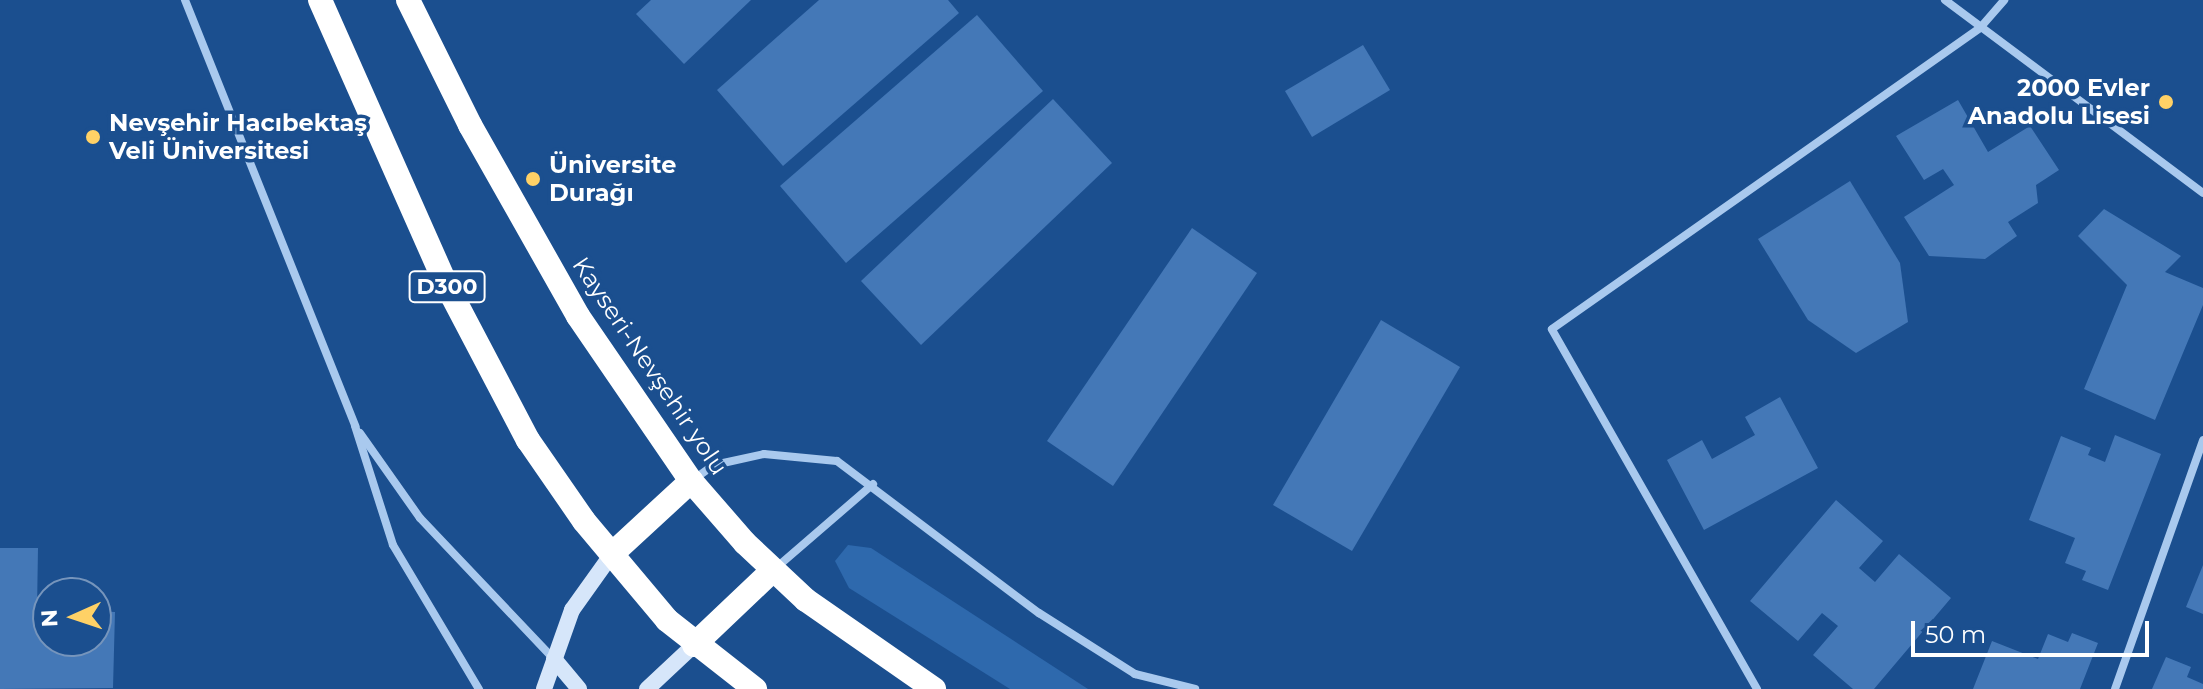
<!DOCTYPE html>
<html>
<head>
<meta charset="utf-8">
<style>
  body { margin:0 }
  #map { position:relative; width:2203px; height:689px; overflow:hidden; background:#1b4f8f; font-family:Montserrat,sans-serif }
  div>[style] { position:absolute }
  .green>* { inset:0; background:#2e69ad }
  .building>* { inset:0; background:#4478b7 }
  .street>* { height:8px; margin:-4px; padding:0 4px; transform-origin:4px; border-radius:4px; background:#a9c9ee }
  .secondary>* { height:16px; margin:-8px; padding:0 8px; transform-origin:8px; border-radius:8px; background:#d6e6fa }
  .highway>* { height:24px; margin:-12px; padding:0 12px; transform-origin:12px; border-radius:12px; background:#fff }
  .dots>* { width:22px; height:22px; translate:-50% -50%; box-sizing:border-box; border:4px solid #1b4f8f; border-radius:50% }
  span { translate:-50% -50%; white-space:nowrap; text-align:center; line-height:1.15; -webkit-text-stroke:7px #1b4f8f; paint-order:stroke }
  .shield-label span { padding:2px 6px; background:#1b4f8f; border:2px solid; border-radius:6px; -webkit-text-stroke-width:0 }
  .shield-label { font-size:22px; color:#fff; font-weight:700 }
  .poi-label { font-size:24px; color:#fff; font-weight:700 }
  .right { translate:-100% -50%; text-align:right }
  .left { translate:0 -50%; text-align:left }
  .street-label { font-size:24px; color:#fff }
  .north { position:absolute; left:32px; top:577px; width:80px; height:80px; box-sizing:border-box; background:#1b4f8f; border:2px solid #7695bc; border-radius:50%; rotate:267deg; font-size:22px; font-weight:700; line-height:32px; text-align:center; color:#fff }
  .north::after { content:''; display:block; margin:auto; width:28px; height:36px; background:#ffd166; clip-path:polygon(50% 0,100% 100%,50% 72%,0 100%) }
  .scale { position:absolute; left:1911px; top:621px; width:238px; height:36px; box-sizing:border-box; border:4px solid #fff; border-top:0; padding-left:10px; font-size:24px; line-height:28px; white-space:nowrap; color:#fff; -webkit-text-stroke:6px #1b4f8f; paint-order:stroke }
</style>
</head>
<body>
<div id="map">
  <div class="green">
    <i style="clip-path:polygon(848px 545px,871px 548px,1088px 689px,1010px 689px,849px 588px,835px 561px)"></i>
  </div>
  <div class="building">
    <i style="clip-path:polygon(651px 0,751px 0,684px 64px,636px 14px)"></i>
    <i style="clip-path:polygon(819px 0,948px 0,959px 13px,783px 166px,717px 90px)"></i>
    <i style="clip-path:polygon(977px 15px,1043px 91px,846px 263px,780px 186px)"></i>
    <i style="clip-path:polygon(1363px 45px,1390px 90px,1312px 137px,1285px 91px)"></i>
    <i style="clip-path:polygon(1053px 99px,1112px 163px,921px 345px,861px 281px)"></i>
    <i style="clip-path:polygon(1958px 100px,1988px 152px,2030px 126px,2059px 170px,2036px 185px,2038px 203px,2008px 222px,2017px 236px,1985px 259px,1929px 256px,1904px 217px,1954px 185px,1943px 169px,1924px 180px,1896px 136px)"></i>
    <i style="clip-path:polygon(1850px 181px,1900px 263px,1908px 322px,1856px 353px,1808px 320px,1758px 239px)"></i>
    <i style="clip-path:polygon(2104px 209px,2181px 256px,2165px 272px,2203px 288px,2203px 305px,2155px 420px,2084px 389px,2127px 285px,2078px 236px)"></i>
    <i style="clip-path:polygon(1192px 228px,1257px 273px,1113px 486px,1047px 441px)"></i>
    <i style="clip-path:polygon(1381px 320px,1460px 367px,1352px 551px,1273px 505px)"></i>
    <i style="clip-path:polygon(1780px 397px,1818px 468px,1704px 530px,1667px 460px,1702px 440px,1712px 459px,1755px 435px,1745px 417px)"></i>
    <i style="clip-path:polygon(2115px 435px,2161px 454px,2108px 590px,2082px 580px,2086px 571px,2065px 563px,2075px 538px,2029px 520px,2061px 436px,2091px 448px,2088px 455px,2105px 462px)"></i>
    <i style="clip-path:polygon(1836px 500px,1883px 541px,1859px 568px,1875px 582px,1899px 554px,1951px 598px,1874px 689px,1853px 689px,1813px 655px,1838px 626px,1822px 613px,1798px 641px,1750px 601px)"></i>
    <i style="clip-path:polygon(0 548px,38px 548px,37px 610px,48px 610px,48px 641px,96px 641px,96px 611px,115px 612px,113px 688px,0 689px)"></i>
    <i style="clip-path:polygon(2203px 565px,2203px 614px,2186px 607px)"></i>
    <i style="clip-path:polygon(2072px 633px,2098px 643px,2080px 689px,1973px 689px,1992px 641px,2038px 659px,2048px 634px,2068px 642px)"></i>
    <i style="clip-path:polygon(2166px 657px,2191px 667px,2187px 677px,2203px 684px,2203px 689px,2152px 689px)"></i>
  </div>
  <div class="street">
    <i style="left:185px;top:0;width:459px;rotate:68.2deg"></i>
    <i style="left:355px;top:426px;width:125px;rotate:72.3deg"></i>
    <i style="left:393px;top:545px;width:168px;rotate:59.2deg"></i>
    <i style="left:1945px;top:0;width:322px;rotate:36.8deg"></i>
    <i style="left:360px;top:433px;width:104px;rotate:54.8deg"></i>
    <i style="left:420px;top:518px;width:195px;rotate:46.5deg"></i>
    <i style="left:693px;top:480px;width:26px;rotate:-36deg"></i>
    <i style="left:714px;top:465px;width:51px;rotate:-12.4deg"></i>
    <i style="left:764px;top:454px;width:73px;rotate:5.5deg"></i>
    <i style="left:837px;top:461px;width:253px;rotate:37deg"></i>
    <i style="left:1039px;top:613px;width:114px;rotate:32.4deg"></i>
    <i style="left:1135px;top:674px;width:62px;rotate:14deg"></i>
    <i style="left:777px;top:567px;width:127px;rotate:-40.8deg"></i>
    <i style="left:1757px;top:689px;width:414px;rotate:-119.7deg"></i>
    <i style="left:1552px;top:329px;width:523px;rotate:-35.12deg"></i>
    <i style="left:1980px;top:28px;width:37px;rotate:-49deg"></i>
    <i style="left:2115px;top:689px;width:264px;rotate:-70.5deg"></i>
  </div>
  <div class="secondary">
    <i style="left:554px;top:659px;width:39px;rotate:50deg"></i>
    <i style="left:544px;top:689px;width:84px;rotate:-70.5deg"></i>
    <i style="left:572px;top:610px;width:69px;rotate:-54.5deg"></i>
    <i style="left:647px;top:689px;width:64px;rotate:-43.1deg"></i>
  </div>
  <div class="highway">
    <i style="left:320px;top:0;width:311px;rotate:66.1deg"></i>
    <i style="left:446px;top:284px;width:176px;rotate:62.3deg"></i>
    <i style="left:528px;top:440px;width:98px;rotate:55.3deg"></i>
    <i style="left:584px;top:521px;width:129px;rotate:50deg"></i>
    <i style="left:667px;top:620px;width:112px;rotate:38.1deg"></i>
    <i style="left:408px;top:0;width:140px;rotate:63.6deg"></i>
    <i style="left:470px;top:125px;width:219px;rotate:60.5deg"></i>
    <i style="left:578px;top:316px;width:200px;rotate:55.6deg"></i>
    <i style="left:691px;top:481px;width:82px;rotate:48.9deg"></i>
    <i style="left:745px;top:543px;width:83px;rotate:43.1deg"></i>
    <i style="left:806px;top:600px;width:156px;rotate:34.8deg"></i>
    <i style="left:612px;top:554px;width:108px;rotate:-42.7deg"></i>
    <i style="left:694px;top:645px;width:108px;rotate:-43.5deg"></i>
  </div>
  <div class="dots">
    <i style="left:2166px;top:102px;background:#ffd166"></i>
    <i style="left:93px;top:137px;background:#ffd166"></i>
    <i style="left:533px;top:179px;background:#ffd166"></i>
  </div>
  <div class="shield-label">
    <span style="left:447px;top:287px">D300</span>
  </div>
  <div class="poi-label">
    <span class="right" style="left:2150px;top:102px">2000 Evler<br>Anadolu Lisesi</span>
    <span class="left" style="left:109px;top:137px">Nevşehir Hacıbektaş<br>Veli Üniversitesi</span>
    <span class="left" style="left:549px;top:179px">Üniversite<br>Durağı</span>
  </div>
  <div class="street-label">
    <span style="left:650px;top:366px;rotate:56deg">Kayseri-Nevşehir yolu</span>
  </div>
  <div class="north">N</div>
  <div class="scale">50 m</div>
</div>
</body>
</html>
